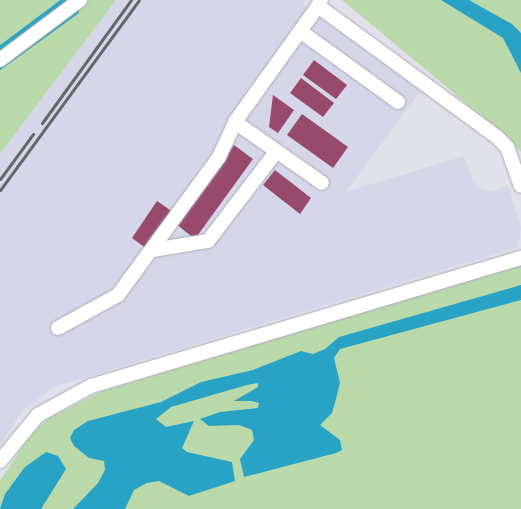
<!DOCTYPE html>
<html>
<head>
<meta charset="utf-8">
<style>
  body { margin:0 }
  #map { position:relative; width:521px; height:509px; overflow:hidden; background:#e0e0eb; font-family:"Fira Sans",sans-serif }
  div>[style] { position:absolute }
  .built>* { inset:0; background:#d5d6e8 }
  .green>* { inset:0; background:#b9d9ab }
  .water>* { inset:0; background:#29a3c5 }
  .stream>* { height:3.5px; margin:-1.75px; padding:0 1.75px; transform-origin:1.75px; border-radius:1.75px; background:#29a3c5 }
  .building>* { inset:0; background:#984a6d }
  .roads { filter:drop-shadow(0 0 1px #acacb7) drop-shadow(0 0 1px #acacb7) }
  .minor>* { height:14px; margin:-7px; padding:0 7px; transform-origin:7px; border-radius:7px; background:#fff }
  .rail>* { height:3px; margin:-1.5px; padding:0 1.5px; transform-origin:1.5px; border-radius:1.5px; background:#65656c }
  span { translate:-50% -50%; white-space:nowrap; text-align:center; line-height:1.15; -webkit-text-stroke:4px #fff; paint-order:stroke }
</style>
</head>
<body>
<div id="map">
  <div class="built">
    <i style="clip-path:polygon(116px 0,304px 0,302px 3px,421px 90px,346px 192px,464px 156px,476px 187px,493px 192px,508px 185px,521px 227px,518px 247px,54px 387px,22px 411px,0 446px,0 154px)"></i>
  </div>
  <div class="green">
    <i style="clip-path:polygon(0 0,116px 0,0 154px)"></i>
    <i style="clip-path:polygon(342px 0,521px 0,521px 152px,490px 123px)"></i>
    <i style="clip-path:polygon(521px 265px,521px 509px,0 509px,0 481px,32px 432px,51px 417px,102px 391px)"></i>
  </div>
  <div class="water">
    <i style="clip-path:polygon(441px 0,469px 0,512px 24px,521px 33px,521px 73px,503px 38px)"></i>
    <i style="clip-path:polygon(521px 285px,521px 300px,340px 349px,334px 358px,340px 383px,336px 399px,332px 413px,320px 425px,340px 440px,342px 450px,336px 453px,244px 477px,240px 459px,254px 440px,252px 430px,239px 425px,209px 426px,200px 419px,220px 412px,258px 408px,259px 403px,252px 401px,234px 401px,258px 387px,258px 383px,247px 385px,171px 407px,156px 419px,166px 427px,194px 421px,182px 448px,187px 452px,232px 462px,235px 481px,189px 496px,159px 481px,147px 483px,134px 490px,125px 509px,73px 509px,98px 483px,105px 470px,104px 461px,89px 458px,74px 446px,70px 438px,74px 430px,88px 421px,161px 402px,201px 382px,253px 370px,301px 351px,313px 354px,325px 349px,339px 337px)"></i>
    <i style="clip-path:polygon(46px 452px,58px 456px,66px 469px,41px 509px,0 509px,5px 494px,25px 467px)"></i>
  </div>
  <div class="stream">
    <i style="left:0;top:48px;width:80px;rotate:-36.9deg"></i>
    <i style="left:0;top:68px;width:95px;rotate:-36deg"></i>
  </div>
  <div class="building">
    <i style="clip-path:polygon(314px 60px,347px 85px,336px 99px,303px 75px)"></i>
    <i style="clip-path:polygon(301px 78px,334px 103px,323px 117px,290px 93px)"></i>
    <i style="clip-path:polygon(273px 95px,294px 110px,278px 133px,269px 127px)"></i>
    <i style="clip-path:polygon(302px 114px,348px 147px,333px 168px,287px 135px)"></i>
    <i style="clip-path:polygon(234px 145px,253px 159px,195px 239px,176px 224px)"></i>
    <i style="clip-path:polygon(275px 170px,311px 198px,300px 214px,263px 185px)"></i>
    <i style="clip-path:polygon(157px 201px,173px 212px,147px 249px,132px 238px)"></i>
  </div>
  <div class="roads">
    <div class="minor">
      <i style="left:321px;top:0;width:7px;rotate:117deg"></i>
      <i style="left:318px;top:6px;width:222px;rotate:36.2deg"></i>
      <i style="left:497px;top:137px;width:14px;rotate:45deg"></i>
      <i style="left:507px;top:147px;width:41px;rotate:70.3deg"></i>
      <i style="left:300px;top:31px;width:121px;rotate:35.9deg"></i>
      <i style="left:0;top:60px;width:100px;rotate:-36.9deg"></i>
      <i style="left:235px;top:122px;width:106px;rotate:35deg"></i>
      <i style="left:153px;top:250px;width:56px;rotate:-9.3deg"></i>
      <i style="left:208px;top:241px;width:112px;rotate:-52.6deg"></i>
      <i style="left:58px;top:328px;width:68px;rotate:-28.8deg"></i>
      <i style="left:118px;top:295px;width:171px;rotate:-53.8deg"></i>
      <i style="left:219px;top:157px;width:38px;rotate:-65deg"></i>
      <i style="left:235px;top:122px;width:143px;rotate:-54.4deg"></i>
      <i style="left:0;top:461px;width:60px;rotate:-50.4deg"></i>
      <i style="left:38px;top:415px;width:60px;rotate:-28.7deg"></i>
      <i style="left:91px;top:386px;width:449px;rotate:-16.6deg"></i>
    </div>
  </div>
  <div class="rail">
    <i style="left:42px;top:123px;width:152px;rotate:-54.1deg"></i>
    <i style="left:0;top:179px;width:56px;rotate:-53.7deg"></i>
    <i style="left:0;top:190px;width:235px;rotate:-53.8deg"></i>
  </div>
</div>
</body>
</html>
